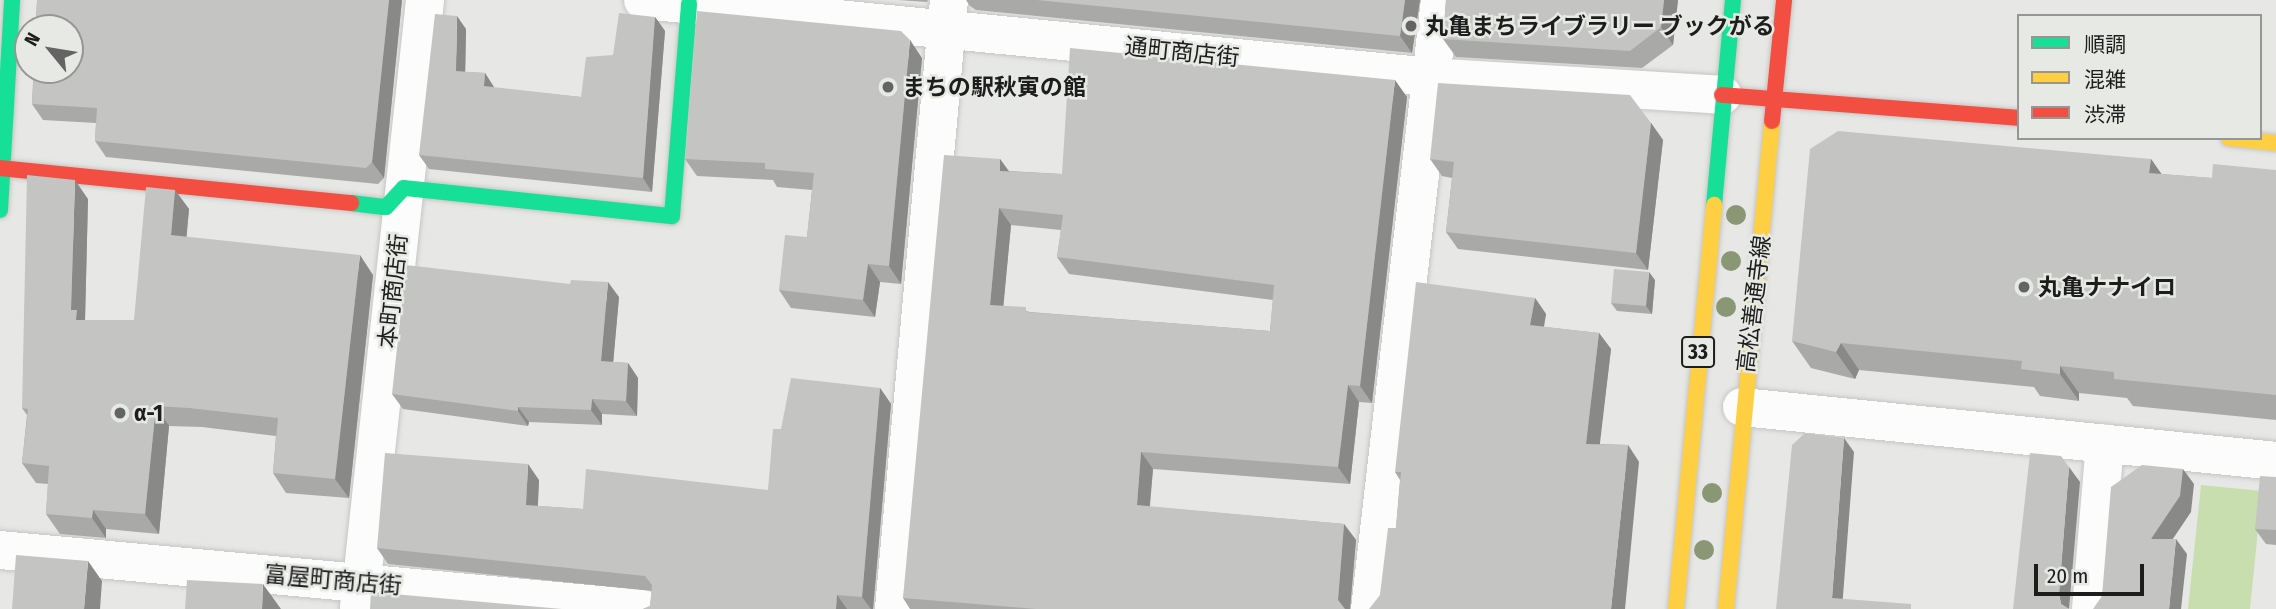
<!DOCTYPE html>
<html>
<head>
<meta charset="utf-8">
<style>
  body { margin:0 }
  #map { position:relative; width:2276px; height:609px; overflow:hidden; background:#e7e8e6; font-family:"Fira Sans Condensed","Noto Sans JP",sans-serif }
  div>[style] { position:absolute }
  .green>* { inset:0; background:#c8deae }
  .roads { filter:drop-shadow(0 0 2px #c5c5c4) drop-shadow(0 0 2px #c5c5c4) }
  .street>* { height:38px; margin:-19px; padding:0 19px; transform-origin:19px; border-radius:19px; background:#fbfcfb }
  .fast>* { height:16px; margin:-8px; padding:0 8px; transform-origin:8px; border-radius:8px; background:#16e098 }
  .slow>* { height:16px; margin:-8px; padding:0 8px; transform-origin:8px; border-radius:8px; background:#ffcf43 }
  .jam>* { height:16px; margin:-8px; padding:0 8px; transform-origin:8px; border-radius:8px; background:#f24e42 }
  .trees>* { width:20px; height:20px; margin:-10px; border-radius:50%; background:#8a9775 }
  .wall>* { inset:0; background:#a9a9a8 }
  .shaded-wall>* { inset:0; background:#898a88 }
  .building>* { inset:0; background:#c4c5c3 }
  .dots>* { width:19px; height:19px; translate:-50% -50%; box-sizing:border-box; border:4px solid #e7e9e5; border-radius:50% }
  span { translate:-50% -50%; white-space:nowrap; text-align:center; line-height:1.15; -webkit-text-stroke:5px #e7e9e5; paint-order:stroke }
  .shield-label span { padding:2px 5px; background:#e7e9e5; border:2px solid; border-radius:5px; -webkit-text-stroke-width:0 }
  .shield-label { font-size:21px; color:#1c1d1c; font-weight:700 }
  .poi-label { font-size:23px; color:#1c1d1c; font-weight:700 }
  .left { translate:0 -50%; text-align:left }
  .street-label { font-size:23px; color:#1c1d1c }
  .legend { position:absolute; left:2017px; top:14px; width:245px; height:126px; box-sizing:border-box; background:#e7e9e5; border:2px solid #969795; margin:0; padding:9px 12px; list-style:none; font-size:21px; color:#1c1d1c }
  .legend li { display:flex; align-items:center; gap:14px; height:35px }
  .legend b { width:35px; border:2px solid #969795 }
  .north { position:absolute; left:14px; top:14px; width:70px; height:70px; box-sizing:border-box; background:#e7e9e5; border:2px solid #969795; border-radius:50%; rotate:300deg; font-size:19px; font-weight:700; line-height:28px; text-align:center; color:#1c1d1c }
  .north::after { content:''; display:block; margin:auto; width:24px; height:32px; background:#636463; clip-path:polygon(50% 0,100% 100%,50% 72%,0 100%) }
  .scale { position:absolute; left:2034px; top:564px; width:110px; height:32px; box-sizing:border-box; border:4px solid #1c1d1c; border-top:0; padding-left:9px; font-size:21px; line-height:24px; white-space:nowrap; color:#1c1d1c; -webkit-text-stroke:5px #e7e9e5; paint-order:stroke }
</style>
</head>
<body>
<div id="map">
  <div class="green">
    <i style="clip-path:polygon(2201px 485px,2262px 491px,2250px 609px,2188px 609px)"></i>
  </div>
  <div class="roads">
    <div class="street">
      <i style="left:643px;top:0;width:792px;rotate:5.58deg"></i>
      <i style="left:1431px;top:77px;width:292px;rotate:3.5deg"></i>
      <i style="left:1742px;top:407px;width:537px;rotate:5.77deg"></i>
      <i style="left:0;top:550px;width:646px;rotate:5.24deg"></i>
      <i style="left:359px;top:607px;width:611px;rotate:-83.79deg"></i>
      <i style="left:894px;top:609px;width:611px;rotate:-84.84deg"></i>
      <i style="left:1370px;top:609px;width:613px;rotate:-83.44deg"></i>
      <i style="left:2091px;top:609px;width:166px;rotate:-85.2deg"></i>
    </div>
    <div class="fast">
      <i style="left:351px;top:203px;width:35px;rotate:7deg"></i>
      <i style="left:386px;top:207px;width:26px;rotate:-47deg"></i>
      <i style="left:404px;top:188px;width:269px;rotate:6deg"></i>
      <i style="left:672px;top:216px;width:213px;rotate:-85.4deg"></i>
      <i style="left:1714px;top:205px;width:206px;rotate:-84.7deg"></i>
      <i style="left:0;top:210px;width:210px;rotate:-86.7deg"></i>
    </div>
    <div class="slow">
      <i style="left:2229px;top:138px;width:47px;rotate:6.1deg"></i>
      <i style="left:1676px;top:609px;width:406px;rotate:-84.6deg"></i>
      <i style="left:1726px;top:609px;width:490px;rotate:-84.6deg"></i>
    </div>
    <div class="jam">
      <i style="left:1722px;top:95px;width:298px;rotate:4.4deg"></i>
      <i style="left:1772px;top:121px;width:122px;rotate:-84.3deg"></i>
      <i style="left:0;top:168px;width:353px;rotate:5.7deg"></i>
    </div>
  </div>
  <div class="trees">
    <i style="left:1736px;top:215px"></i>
    <i style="left:1731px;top:261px"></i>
    <i style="left:1726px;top:307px"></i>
    <i style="left:1712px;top:493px"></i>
    <i style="left:1704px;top:550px"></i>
  </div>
  <div class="wall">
    <i style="clip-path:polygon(37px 0,402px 0,384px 178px,378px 184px,106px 157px,95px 141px,96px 123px,43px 120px,32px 104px)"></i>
    <i style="clip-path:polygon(898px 0,928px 0,927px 2px)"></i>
    <i style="clip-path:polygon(966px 0,1420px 0,1412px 53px,976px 10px,970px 6px)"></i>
    <i style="clip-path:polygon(1446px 0,1678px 0,1673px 45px,1642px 68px,1456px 57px,1443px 39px)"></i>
    <i style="clip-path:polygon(655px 17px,665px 31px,652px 192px,429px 169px,419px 155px,466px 29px,465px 72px,485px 73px,494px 88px,581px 97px,613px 55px)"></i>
    <i style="clip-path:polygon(922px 58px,901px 284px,880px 282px,875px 317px,791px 308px,779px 290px,807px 237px,812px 190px,777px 187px,773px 180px,697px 176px,685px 159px)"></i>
    <i style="clip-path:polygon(evenodd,1407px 97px,1372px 403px,1359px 402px,1350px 484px,1153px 469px,1150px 507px,1344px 524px,1356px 540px,1350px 609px,910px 609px,903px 598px,1000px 159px,1009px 171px,1062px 174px,1407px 97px,1011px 225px,1061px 230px,1057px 257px,1069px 274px,1273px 300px,1270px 331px,1030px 312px,1003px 306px,1011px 225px)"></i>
    <i style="clip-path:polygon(1651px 123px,1663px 140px,1648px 270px,1458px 249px,1446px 232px,1452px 178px,1442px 176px,1430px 159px)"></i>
    <i style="clip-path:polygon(2151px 159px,2161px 174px,2212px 178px,2276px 170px,2276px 420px,2133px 406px,2127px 398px,2079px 393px,2079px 401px,2040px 396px,2034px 387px,1859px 370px,1855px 379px,1811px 368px,1792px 341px)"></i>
    <i style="clip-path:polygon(175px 190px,189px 209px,186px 237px,373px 275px,349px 498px,286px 493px,273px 473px,276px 436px,202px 427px,169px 426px,159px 534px,106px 529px,106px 538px,60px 534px,46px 514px,48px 484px,36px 483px,22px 463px,27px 415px,22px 408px,88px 199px,85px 320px,134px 320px)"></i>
    <i style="clip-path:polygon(1655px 280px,1652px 314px,1617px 311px,1611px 303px)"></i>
    <i style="clip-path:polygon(619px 297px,613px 362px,628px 363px,638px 378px,637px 416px,602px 414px,602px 425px,529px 422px,528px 426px,403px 409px,392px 394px)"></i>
    <i style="clip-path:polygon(1535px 298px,1546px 314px,1544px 327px,1599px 333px,1611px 349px,1599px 444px,1628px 445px,1639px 462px,1380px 595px,1396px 528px,1400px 480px,1395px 472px)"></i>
    <i style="clip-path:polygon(880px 388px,891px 404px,873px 609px,643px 609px,650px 606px,652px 591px,388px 564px,377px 548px,539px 480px,538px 506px,583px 509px,768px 490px,781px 429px)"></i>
    <i style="clip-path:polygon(2276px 477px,2276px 545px,2266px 544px,2255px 529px)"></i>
  </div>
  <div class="shaded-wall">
    <i style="clip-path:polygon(389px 0,402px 0,384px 178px,372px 162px)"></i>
    <i style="clip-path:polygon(1405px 0,1420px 0,1412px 53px,1400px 36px)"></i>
    <i style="clip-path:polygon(1664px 0,1678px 0,1673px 45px,1661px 27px)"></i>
    <i style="clip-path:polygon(457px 16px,466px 29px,465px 84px,456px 71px)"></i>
    <i style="clip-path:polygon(655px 17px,665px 31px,652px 192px,643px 178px)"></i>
    <i style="clip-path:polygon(910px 40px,922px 58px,901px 284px,889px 266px)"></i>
    <i style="clip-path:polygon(485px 73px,494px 87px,493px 100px,484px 86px)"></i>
    <i style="clip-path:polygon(1395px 80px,1407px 97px,1372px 403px,1360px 386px)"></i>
    <i style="clip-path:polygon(1651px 123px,1663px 140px,1648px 270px,1636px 253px)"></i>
    <i style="clip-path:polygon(1000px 159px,1012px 176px,1000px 171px)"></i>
    <i style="clip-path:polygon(2151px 159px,2170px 186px,2149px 173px)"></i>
    <i style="clip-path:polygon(75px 180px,88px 199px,85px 321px,76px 320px,71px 310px)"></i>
    <i style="clip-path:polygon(175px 190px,189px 209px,185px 255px,171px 235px)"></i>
    <i style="clip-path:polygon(999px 208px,1011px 225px,1002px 321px,990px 305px)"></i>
    <i style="clip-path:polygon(360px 255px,373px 275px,349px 498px,335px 479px)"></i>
    <i style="clip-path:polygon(868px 264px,880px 282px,875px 317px,863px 300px)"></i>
    <i style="clip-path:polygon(1649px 272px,1655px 280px,1652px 314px,1646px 306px)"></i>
    <i style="clip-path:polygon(608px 282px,619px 297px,612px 376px,601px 361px)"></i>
    <i style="clip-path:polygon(1535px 298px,1546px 314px,1541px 342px,1530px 325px)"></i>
    <i style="clip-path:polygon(1599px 333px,1611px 349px,1598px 460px,1586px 444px)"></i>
    <i style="clip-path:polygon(1841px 343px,1859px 370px,1855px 379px,1836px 352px)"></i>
    <i style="clip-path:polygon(628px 363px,638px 378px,637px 416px,626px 401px)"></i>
    <i style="clip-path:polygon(2060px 366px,2079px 393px,2079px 401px,2060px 374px)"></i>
    <i style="clip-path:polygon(1348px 385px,1359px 402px,1350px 484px,1338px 467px)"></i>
    <i style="clip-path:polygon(880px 388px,891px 404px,873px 609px,871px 609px,862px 597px)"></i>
    <i style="clip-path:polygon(592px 399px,602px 414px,602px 425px,591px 410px)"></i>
    <i style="clip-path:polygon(156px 406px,169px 426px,159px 534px,145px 514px)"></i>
    <i style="clip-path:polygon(518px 407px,529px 422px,528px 426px,518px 411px)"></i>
    <i style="clip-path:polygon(1844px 438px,1854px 452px,1842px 609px,1832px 598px)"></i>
    <i style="clip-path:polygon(1628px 445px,1639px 462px,1625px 609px,1611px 609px)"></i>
    <i style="clip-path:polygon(1141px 452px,1153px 469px,1148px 522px,1137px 505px)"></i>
    <i style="clip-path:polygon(528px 464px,539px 480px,537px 520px,526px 505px)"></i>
    <i style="clip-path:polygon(2069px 467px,2080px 482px,2069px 609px,2061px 604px,2059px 593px)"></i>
    <i style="clip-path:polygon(2183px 469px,2194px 484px,2191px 512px,2162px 555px,2151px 539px)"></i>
    <i style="clip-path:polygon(93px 510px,106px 529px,106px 538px,92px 518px)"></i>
    <i style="clip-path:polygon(1344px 524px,1356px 540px,1350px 609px,1344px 609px,1338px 600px)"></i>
    <i style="clip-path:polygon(2176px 539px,2187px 554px,2181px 609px,2169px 609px)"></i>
    <i style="clip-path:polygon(88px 561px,102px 581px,100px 609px,84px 609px)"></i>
    <i style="clip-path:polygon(263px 584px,281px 609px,262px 609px)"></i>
    <i style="clip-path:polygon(837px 595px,847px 609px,836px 609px)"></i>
  </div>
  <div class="building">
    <i style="clip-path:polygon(37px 0,389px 0,372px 162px,366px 168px,95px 141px,97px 108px,32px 104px,34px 70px,70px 70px,70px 28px,36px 28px)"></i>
    <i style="clip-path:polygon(1037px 0,1405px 0,1400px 36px)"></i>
    <i style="clip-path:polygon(1446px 0,1664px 0,1661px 27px,1630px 51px,1443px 39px)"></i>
    <i style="clip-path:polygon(697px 11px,901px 31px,910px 40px,889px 266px,868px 264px,863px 300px,779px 290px,785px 235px,807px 237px,814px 173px,765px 169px,765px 163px,685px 159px)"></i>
    <i style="clip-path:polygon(619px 13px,655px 17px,643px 178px,419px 155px,435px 14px,457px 16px,456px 71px,485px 73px,484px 86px,581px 97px,586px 57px,613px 55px)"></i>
    <i style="clip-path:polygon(evenodd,1070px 48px,1395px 80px,1360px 386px,1348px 385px,1338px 467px,1141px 452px,1137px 505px,1344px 524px,1338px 600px,1345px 609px,1036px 609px,903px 598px,944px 155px,1000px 159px,1000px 171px,1062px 174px,1070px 48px,999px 208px,1063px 215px,1057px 257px,1274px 285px,1270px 331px,1026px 312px,1026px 307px,990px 305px,999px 208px)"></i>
    <i style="clip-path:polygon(1438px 83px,1630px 95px,1651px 123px,1636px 253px,1446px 232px,1454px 162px,1430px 159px)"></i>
    <i style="clip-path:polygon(1838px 131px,2151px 159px,2149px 173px,2212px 178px,2213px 164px,2276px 170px,2276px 395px,2114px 379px,2114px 372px,2060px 366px,2060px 374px,2021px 369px,2022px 361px,1841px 343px,1836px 352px,1792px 341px,1810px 149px)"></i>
    <i style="clip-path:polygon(27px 175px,75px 180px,71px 310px,77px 310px,76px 320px,134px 320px,146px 187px,175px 190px,171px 235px,360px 255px,335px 479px,273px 473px,278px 418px,189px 408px,156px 406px,145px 514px,93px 510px,92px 518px,46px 514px,49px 466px,22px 463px,28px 409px,22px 408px)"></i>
    <i style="clip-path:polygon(406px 265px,570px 284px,571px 280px,608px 282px,601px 361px,628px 363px,626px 401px,592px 399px,591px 410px,518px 407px,518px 411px,392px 394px)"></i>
    <i style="clip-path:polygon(1614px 269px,1649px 272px,1646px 306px,1611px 303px)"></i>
    <i style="clip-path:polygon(1416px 282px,1535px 298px,1530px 325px,1599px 333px,1586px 444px,1628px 445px,1611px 609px,1369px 609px,1380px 595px,1388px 528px,1396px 528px,1401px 472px,1395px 472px)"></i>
    <i style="clip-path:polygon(791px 378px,880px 388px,862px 597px,837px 595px,836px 609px,643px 609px,650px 606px,652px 585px,645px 576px,377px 548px,385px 453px,528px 464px,526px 505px,583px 509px,586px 469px,768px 490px,773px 429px,781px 429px)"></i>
    <i style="clip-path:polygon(1805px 433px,1844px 438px,1832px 598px,1911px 604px,1911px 609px,1776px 609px,1792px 445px)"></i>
    <i style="clip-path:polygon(2030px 453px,2061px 456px,2069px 467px,2059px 593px,2061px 604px,2069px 609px,2013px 609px)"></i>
    <i style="clip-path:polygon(2142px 465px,2183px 469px,2180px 496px,2151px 539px,2176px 539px,2169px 609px,2093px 609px,2102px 596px,2111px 487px)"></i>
    <i style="clip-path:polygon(2260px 476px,2276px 477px,2276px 530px,2255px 529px)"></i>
    <i style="clip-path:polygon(16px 555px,88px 561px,84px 609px,12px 609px)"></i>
    <i style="clip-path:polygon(187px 580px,263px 584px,262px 609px,185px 609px)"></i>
    <i style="clip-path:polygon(371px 592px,562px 609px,370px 609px)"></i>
  </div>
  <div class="dots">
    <i style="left:1411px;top:26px;background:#636463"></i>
    <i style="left:888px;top:87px;background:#636463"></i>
    <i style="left:2024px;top:287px;background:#636463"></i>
    <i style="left:120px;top:413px;background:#636463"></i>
  </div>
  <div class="shield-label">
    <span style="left:1698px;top:352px">33</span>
  </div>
  <div class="poi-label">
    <span class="left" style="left:1425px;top:26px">丸亀まちライブラリー ブックがる</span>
    <span class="left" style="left:902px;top:87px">まちの駅秋寅の館</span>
    <span class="left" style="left:2038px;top:287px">丸亀ナナイロ</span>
    <span class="left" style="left:134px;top:413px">α-1</span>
  </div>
  <div class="street-label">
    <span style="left:1182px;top:52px;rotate:6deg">通町商店街</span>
    <span style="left:393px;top:291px;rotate:-84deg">本町商店街</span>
    <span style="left:1754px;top:304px;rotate:-83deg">高松善通寺線</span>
    <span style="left:333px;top:580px;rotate:5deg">富屋町商店街</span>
  </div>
  <ul class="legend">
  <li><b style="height:9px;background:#16e098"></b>順調</li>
  <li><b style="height:9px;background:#ffcf43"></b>混雑</li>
  <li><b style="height:9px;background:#f24e42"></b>渋滞</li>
  </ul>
  <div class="north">N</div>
  <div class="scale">20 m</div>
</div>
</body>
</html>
